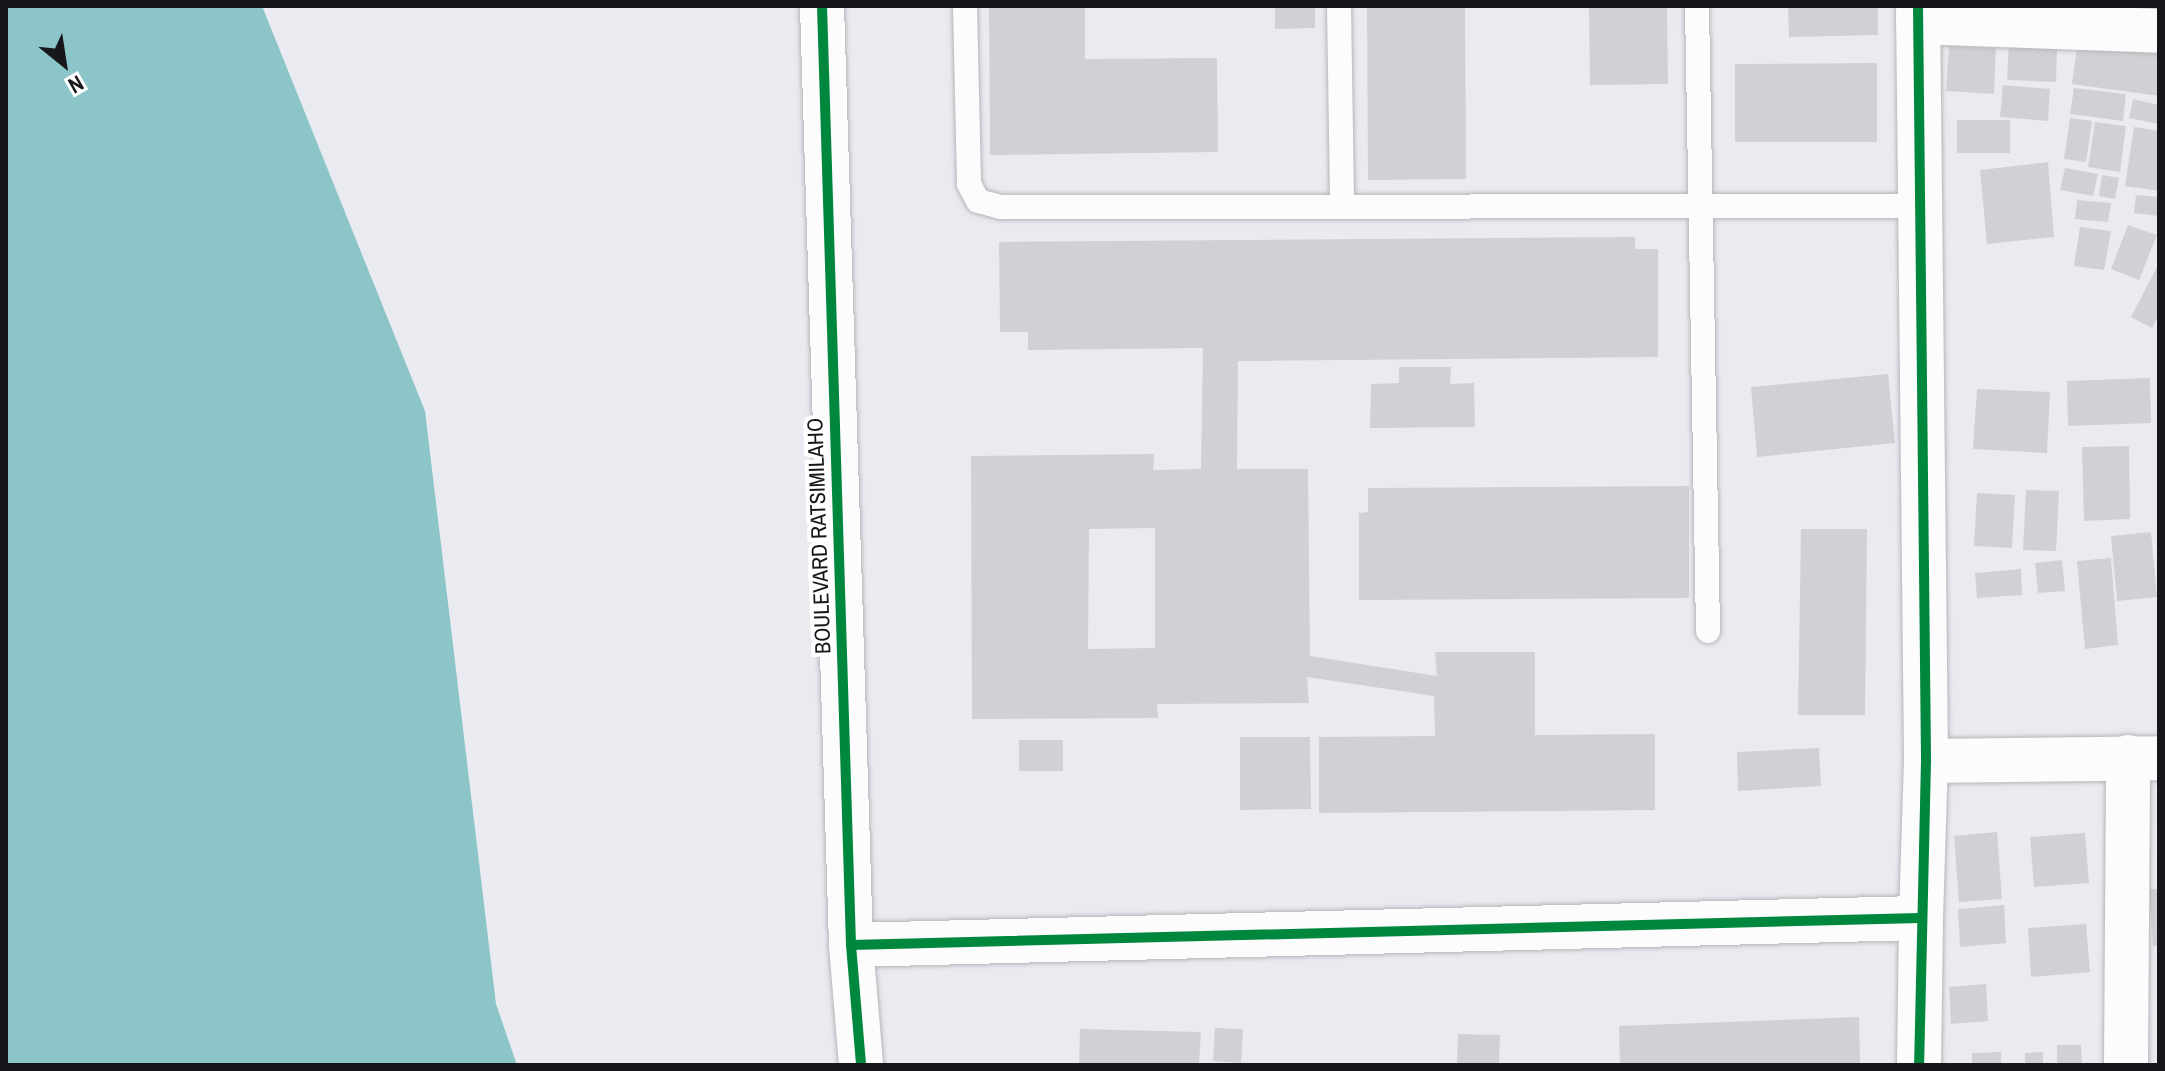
<!DOCTYPE html>
<html>
<head>
<meta charset="utf-8">
<style>
  body { margin:0 }
  #map { position:relative; width:2165px; height:1071px; overflow:hidden; background:#eaebf1; font-family:"Archivo Narrow",sans-serif }
  div>[style] { position:absolute }
  .water>* { inset:0; background:#8cc5c8 }
  .building>* { inset:0; background:#d0d1d5 }
  .roads { filter:drop-shadow(0 0 2px #b5b6ba) drop-shadow(0 0 2px #b5b6ba) }
  .service>* { height:24px; margin:-12px; padding:0 12px; transform-origin:12px; border-radius:12px; background:#fcfcfd }
  .minor>* { height:44px; margin:-22px; padding:0 22px; transform-origin:22px; border-radius:22px; background:#fcfcfd }
  .tertiary>* { height:44px; margin:-22px; padding:0 22px; transform-origin:22px; border-radius:22px; background:#fcfcfd }
  .cycleway>* { height:10px; margin:-5px; padding:0 5px; transform-origin:5px; border-radius:5px; background:#00873e }
  span { translate:-50% -50%; white-space:nowrap; text-align:center; line-height:1.15; -webkit-text-stroke:8px #fff; paint-order:stroke }
  .street-label { font-size:22px; color:#16171a }
  .frame { position:absolute; inset:0; border:8px solid #16171a; pointer-events:none }
  .north { position:absolute; left:24px; top:24px; width:80px; height:80px; -webkit-text-stroke:6px #fff; paint-order:stroke; rotate:150deg; font-size:22px; font-weight:700; line-height:32px; text-align:center; color:#16171a }
  .north::after { content:''; display:block; margin:auto; width:28px; height:36px; background:#16171a; clip-path:polygon(50% 0,100% 100%,50% 72%,0 100%) }
</style>
</head>
<body>
<div id="map">
  <div class="water">
    <i style="clip-path:polygon(6px 6px,262px 6px,425px 411px,496px 1004px,517px 1065px,6px 1065px)"></i>
  </div>
  <div class="building">
    <i style="clip-path:polygon(989px 6px,1085px 6px,1085px 59px,1217px 58px,1218px 152px,990px 155px)"></i>
    <i style="clip-path:polygon(1275px 6px,1315px 6px,1315px 28px,1275px 29px)"></i>
    <i style="clip-path:polygon(1367px 6px,1465px 6px,1466px 179px,1368px 180px)"></i>
    <i style="clip-path:polygon(1589px 6px,1667px 6px,1668px 84px,1590px 85px)"></i>
    <i style="clip-path:polygon(1788px 6px,1878px 6px,1878px 35px,1789px 37px)"></i>
    <i style="clip-path:polygon(2079px 33px,2159px 44px,2159px 96px,2072px 84px)"></i>
    <i style="clip-path:polygon(2009px 44px,2057px 46px,2056px 82px,2007px 80px)"></i>
    <i style="clip-path:polygon(1949px 46px,1996px 48px,1994px 94px,1946px 91px)"></i>
    <i style="clip-path:polygon(1877px 63px,1877px 142px,1735px 142px,1735px 64px)"></i>
    <i style="clip-path:polygon(2003px 85px,2050px 89px,2048px 121px,2000px 117px)"></i>
    <i style="clip-path:polygon(2074px 88px,2126px 94px,2123px 121px,2070px 114px)"></i>
    <i style="clip-path:polygon(2133px 99px,2159px 105px,2159px 124px,2129px 118px)"></i>
    <i style="clip-path:polygon(2070px 118px,2092px 121px,2086px 162px,2064px 159px)"></i>
    <i style="clip-path:polygon(1957px 120px,2010px 120px,2010px 153px,1957px 153px)"></i>
    <i style="clip-path:polygon(2095px 122px,2126px 126px,2120px 172px,2088px 167px)"></i>
    <i style="clip-path:polygon(2134px 127px,2159px 131px,2159px 191px,2125px 186px)"></i>
    <i style="clip-path:polygon(2048px 162px,2054px 237px,1987px 244px,1980px 170px)"></i>
    <i style="clip-path:polygon(2065px 168px,2098px 174px,2093px 196px,2060px 190px)"></i>
    <i style="clip-path:polygon(2102px 175px,2119px 178px,2115px 199px,2099px 196px)"></i>
    <i style="clip-path:polygon(2136px 195px,2159px 197px,2159px 216px,2134px 213px)"></i>
    <i style="clip-path:polygon(2077px 200px,2111px 203px,2108px 222px,2075px 219px)"></i>
    <i style="clip-path:polygon(2128px 225px,2157px 235px,2139px 280px,2111px 269px)"></i>
    <i style="clip-path:polygon(2080px 227px,2111px 231px,2104px 270px,2074px 266px)"></i>
    <i style="clip-path:polygon(evenodd,1635px 237px,1635px 249px,1658px 249px,1658px 357px,1238px 361px,1237px 469px,1308px 469px,1310px 656px,1437px 676px,1435px 652px,1535px 652px,1535px 735px,1655px 734px,1655px 810px,1319px 813px,1319px 737px,1435px 736px,1434px 696px,1307px 677px,1309px 703px,1157px 704px,1158px 718px,972px 719px,971px 456px,1154px 454px,1153px 470px,1201px 469px,1203px 348px,1028px 350px,1028px 332px,1000px 332px,999px 242px,1635px 237px,1155px 528px,1155px 648px,1088px 649px,1089px 529px,1155px 528px)"></i>
    <i style="clip-path:polygon(2159px 263px,2159px 314px,2152px 328px,2131px 317px)"></i>
    <i style="clip-path:polygon(1399px 367px,1451px 367px,1450px 384px,1474px 383px,1475px 427px,1370px 428px,1371px 384px,1399px 383px)"></i>
    <i style="clip-path:polygon(1888px 374px,1895px 443px,1757px 457px,1751px 387px)"></i>
    <i style="clip-path:polygon(2150px 378px,2151px 423px,2068px 426px,2067px 381px)"></i>
    <i style="clip-path:polygon(1977px 389px,2050px 392px,2047px 453px,1973px 449px)"></i>
    <i style="clip-path:polygon(2129px 446px,2130px 519px,2084px 521px,2082px 447px)"></i>
    <i style="clip-path:polygon(1689px 486px,1689px 598px,1359px 600px,1359px 513px,1368px 512px,1368px 488px)"></i>
    <i style="clip-path:polygon(2026px 490px,2059px 491px,2056px 551px,2023px 550px)"></i>
    <i style="clip-path:polygon(1977px 493px,2015px 495px,2012px 548px,1974px 546px)"></i>
    <i style="clip-path:polygon(1801px 529px,1867px 529px,1865px 715px,1798px 715px)"></i>
    <i style="clip-path:polygon(2151px 532px,2157px 597px,2117px 601px,2111px 536px)"></i>
    <i style="clip-path:polygon(2111px 558px,2118px 645px,2085px 649px,2077px 561px)"></i>
    <i style="clip-path:polygon(2062px 560px,2065px 591px,2038px 593px,2035px 563px)"></i>
    <i style="clip-path:polygon(2021px 569px,2022px 595px,1977px 598px,1975px 573px)"></i>
    <i style="clip-path:polygon(1240px 737px,1310px 737px,1311px 809px,1240px 810px)"></i>
    <i style="clip-path:polygon(1019px 740px,1063px 740px,1063px 771px,1019px 771px)"></i>
    <i style="clip-path:polygon(1819px 748px,1821px 786px,1738px 791px,1737px 752px)"></i>
    <i style="clip-path:polygon(1997px 832px,2002px 899px,1959px 902px,1954px 836px)"></i>
    <i style="clip-path:polygon(2085px 833px,2089px 883px,2034px 887px,2030px 837px)"></i>
    <i style="clip-path:polygon(2149px 889px,2159px 889px,2159px 946px,2153px 946px)"></i>
    <i style="clip-path:polygon(2004px 905px,2006px 943px,1960px 947px,1958px 909px)"></i>
    <i style="clip-path:polygon(2086px 924px,2090px 972px,2031px 977px,2028px 928px)"></i>
    <i style="clip-path:polygon(1986px 984px,1988px 1021px,1951px 1024px,1949px 987px)"></i>
    <i style="clip-path:polygon(1859px 1017px,1860px 1065px,1620px 1065px,1619px 1026px)"></i>
    <i style="clip-path:polygon(1215px 1028px,1243px 1029px,1241px 1063px,1213px 1061px)"></i>
    <i style="clip-path:polygon(1080px 1029px,1201px 1032px,1199px 1065px,1079px 1065px)"></i>
    <i style="clip-path:polygon(1458px 1034px,1500px 1035px,1499px 1065px,1457px 1065px)"></i>
    <i style="clip-path:polygon(2057px 1045px,2081px 1045px,2082px 1065px,2057px 1065px)"></i>
    <i style="clip-path:polygon(2001px 1052px,2001px 1065px,1972px 1065px,1972px 1053px)"></i>
    <i style="clip-path:polygon(2043px 1052px,2043px 1065px,2025px 1065px,2025px 1053px)"></i>
  </div>
  <div class="roads">
    <div class="service">
      <i style="left:965px;top:6px;width:178px;rotate:88.7deg"></i>
      <i style="left:969px;top:184px;width:19px;rotate:62deg"></i>
      <i style="left:978px;top:201px;width:24px;rotate:15deg"></i>
      <i style="left:1001px;top:207px;width:922px;rotate:-0.06deg"></i>
      <i style="left:1339px;top:6px;width:197px;rotate:89.1deg"></i>
      <i style="left:1697px;top:6px;width:625px;rotate:88.99deg"></i>
    </div>
    <div class="minor">
      <i style="left:1918px;top:6px;width:755px;rotate:89.39deg"></i>
      <i style="left:1918px;top:22px;width:241px;rotate:2.1deg"></i>
      <i style="left:851px;top:945px;width:120px;rotate:85.2deg"></i>
      <i style="left:1919px;top:1065px;width:147px;rotate:-89.2deg"></i>
      <i style="left:2126px;top:1065px;width:308px;rotate:-89.6deg"></i>
    </div>
    <div class="tertiary">
      <i style="left:822px;top:6px;width:939px;rotate:88.23deg"></i>
      <i style="left:851px;top:945px;width:1070px;rotate:-1.45deg"></i>
      <i style="left:1921px;top:918px;width:157px;rotate:-88.2deg"></i>
      <i style="left:1926px;top:761px;width:233px;rotate:-0.7deg"></i>
    </div>
  </div>
  <div class="cycleway">
    <i style="left:822px;top:6px;width:939px;rotate:88.23deg"></i>
    <i style="left:851px;top:945px;width:120px;rotate:85.2deg"></i>
    <i style="left:1918px;top:6px;width:755px;rotate:89.39deg"></i>
    <i style="left:1926px;top:761px;width:304px;rotate:91.3deg"></i>
    <i style="left:851px;top:945px;width:1070px;rotate:-1.45deg"></i>
  </div>
  <div class="street-label">
    <span style="left:819px;top:536px;rotate:-92deg">BOULEVARD RATSIMILAHO</span>
  </div>
  <div class="frame"></div>
  <div class="north">N</div>
</div>
</body>
</html>
